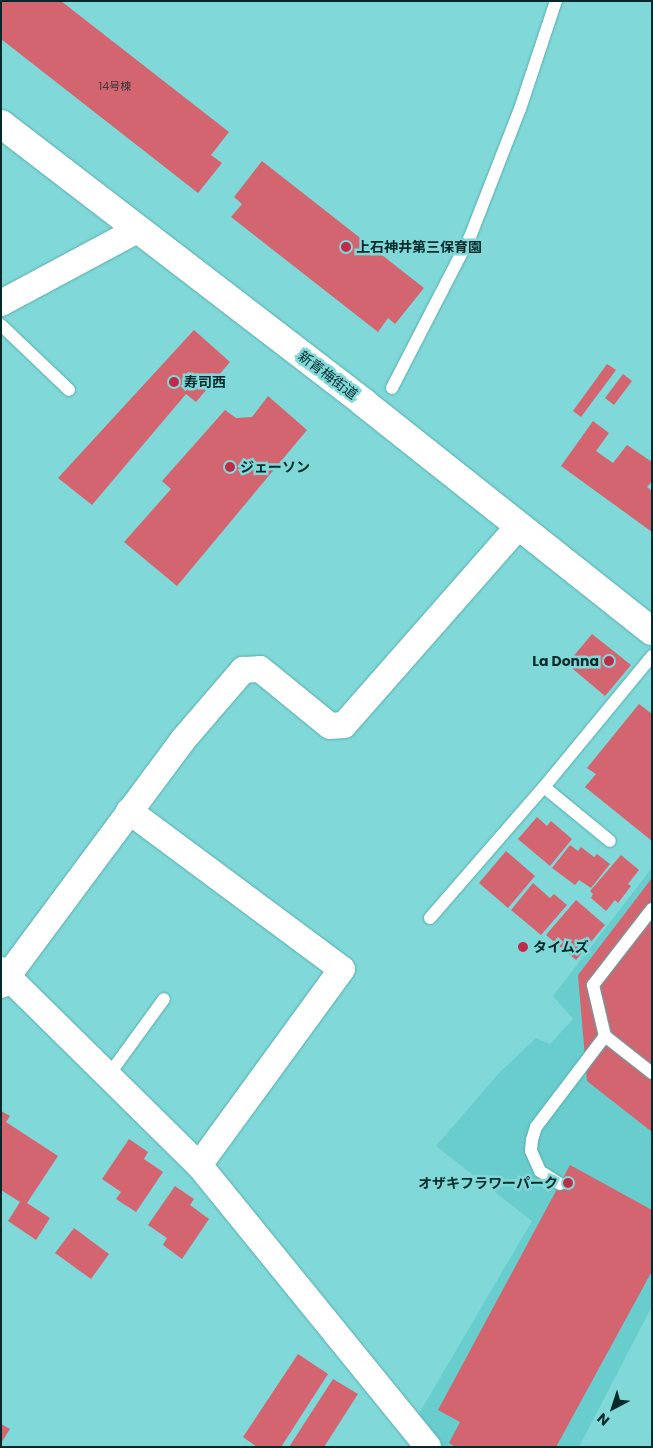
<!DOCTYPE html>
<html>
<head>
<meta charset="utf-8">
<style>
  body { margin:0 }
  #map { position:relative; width:653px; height:1448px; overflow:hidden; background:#81d8d8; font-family:Poppins,"Noto Sans JP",sans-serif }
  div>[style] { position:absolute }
  .built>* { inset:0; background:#69cccd }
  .building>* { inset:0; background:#d2656f }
  .roads { filter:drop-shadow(0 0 1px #55adad) drop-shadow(0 0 1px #55adad) }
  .service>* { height:12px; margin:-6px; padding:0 6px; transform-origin:6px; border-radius:6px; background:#fff }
  .minor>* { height:26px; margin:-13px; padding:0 13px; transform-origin:13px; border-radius:13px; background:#fff }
  .secondary>* { height:28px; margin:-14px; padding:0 14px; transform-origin:14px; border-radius:14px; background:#fff }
  .dots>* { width:14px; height:14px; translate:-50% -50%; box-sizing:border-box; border:2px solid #81d8d8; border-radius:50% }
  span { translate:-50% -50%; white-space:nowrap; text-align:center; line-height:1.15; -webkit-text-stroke:5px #81d8d8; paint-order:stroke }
  .number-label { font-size:11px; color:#37393c }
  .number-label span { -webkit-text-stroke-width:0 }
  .poi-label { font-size:14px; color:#032a2b; font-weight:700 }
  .left { translate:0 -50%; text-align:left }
  .right { translate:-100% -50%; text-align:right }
  .street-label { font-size:14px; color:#032a2b }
  .frame { position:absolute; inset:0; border:2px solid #032a2b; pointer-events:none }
  .north { position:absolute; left:588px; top:1383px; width:50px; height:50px; -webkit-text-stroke:4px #81d8d8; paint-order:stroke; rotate:220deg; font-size:14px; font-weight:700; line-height:20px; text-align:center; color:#032a2b }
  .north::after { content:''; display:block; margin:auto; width:18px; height:22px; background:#032a2b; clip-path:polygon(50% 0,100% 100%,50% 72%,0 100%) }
</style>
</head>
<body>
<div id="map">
  <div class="built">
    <i style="clip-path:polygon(652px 868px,652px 1306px,579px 1447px,440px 1447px,417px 1417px,532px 1221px,436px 1146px,500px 1072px,536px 1038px,550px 1044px,573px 1019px,553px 996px)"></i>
  </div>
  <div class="building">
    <i style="clip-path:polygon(1px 1px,61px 1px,229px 132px,211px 155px,222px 163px,198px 193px,1px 39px)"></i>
    <i style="clip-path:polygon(262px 161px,424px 288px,395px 324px,388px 318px,378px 332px,231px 217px,242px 204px,234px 197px)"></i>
    <i style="clip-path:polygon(194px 330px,230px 362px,196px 402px,186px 394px,92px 505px,58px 478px)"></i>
    <i style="clip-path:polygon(607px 364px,616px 370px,581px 417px,573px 411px)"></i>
    <i style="clip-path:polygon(623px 374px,632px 381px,614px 405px,605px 398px)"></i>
    <i style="clip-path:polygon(268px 396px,307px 430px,177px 586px,124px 542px,171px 489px,162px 481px,225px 410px,236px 418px,252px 417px)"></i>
    <i style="clip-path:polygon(593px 421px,609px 433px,596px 451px,613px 463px,627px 445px,652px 462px,652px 481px,647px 487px,652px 491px,652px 532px,561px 466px)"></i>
    <i style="clip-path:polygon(592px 634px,631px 665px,605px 696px,567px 664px)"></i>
    <i style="clip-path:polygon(639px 704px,652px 714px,652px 841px,585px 787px,596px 774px,587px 768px)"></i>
    <i style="clip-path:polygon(537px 817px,547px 826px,551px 821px,572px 839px,550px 866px,518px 839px)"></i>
    <i style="clip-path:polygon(570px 845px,578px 851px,581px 847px,594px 857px,597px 854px,610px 864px,591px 888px,579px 880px,575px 885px,552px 868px)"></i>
    <i style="clip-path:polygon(506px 851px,535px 876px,508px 908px,479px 883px)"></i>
    <i style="clip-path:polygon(621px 855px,639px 870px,628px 884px,631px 886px,618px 903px,615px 900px,606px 911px,591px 898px,593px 894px,590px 891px)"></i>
    <i style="clip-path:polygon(652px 878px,652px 1132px,587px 1081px,578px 975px)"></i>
    <i style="clip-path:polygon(533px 883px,550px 898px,554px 894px,567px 905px,541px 935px,511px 910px)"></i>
    <i style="clip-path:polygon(576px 900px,605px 925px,576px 960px,546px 935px)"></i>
    <i style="clip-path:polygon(1px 1111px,10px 1116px,6px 1122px,58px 1156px,27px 1203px,50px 1218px,36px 1240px,8px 1221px,20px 1202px,1px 1190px)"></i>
    <i style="clip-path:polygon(129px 1139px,148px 1152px,144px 1159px,163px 1172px,136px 1212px,116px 1199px,121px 1192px,102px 1179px)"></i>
    <i style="clip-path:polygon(570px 1165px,652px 1210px,652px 1271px,556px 1447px,456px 1447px,449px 1443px,460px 1422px,438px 1410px)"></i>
    <i style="clip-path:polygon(175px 1186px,194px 1199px,190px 1205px,209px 1219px,182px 1259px,163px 1245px,167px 1238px,148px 1225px)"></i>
    <i style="clip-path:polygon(74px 1228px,109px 1254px,91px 1279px,55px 1253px)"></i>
    <i style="clip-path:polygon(298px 1354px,328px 1374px,281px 1447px,257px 1447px,243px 1437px)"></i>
    <i style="clip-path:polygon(333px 1379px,358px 1394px,324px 1447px,289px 1447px)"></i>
    <i style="clip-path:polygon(1px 1424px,10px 1429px,1px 1443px)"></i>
  </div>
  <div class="roads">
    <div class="service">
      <i style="left:1px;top:325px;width:94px;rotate:43.7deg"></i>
      <i style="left:392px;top:388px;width:170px;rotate:-62.7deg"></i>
      <i style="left:470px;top:237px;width:137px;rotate:-68.7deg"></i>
      <i style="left:520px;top:109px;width:114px;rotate:-71.6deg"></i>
      <i style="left:544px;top:787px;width:85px;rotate:39.3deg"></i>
      <i style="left:652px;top:909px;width:96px;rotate:127.8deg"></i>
      <i style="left:593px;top:985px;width:52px;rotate:76.8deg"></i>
      <i style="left:605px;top:1036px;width:60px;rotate:38.2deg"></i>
      <i style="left:430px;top:918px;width:174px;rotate:-49deg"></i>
      <i style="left:544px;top:787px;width:170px;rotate:-50.5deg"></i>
      <i style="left:108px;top:1076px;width:95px;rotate:-54deg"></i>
      <i style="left:560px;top:1184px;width:24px;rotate:-147deg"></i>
      <i style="left:540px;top:1171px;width:22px;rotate:-114deg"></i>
      <i style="left:531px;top:1151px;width:11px;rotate:-85deg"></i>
      <i style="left:532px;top:1140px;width:14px;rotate:-73deg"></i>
      <i style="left:536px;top:1127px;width:114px;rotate:-52.8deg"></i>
    </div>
    <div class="minor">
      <i style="left:1px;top:303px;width:154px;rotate:-28.2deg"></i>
      <i style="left:129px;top:811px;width:265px;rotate:36.6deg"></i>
      <i style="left:342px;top:969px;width:243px;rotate:126.1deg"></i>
      <i style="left:1px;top:970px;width:278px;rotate:44.6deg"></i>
      <i style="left:199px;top:1165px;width:363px;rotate:50.9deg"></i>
      <i style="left:1px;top:985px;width:304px;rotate:-53.4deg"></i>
      <i style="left:182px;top:741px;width:94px;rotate:-49.3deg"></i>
      <i style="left:243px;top:670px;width:17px;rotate:-3deg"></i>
      <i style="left:260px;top:669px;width:90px;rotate:39.2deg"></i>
      <i style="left:330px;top:726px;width:14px;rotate:-4deg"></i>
      <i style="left:344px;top:725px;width:264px;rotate:-48.7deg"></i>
    </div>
    <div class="secondary">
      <i style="left:1px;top:124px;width:458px;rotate:37.5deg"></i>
      <i style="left:364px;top:403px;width:367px;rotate:38.4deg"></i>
    </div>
  </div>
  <div class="dots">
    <i style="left:346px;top:247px;background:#be2d48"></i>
    <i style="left:174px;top:382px;background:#be2d48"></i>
    <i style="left:230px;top:467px;background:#be2d48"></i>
    <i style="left:609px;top:661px;background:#be2d48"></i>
    <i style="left:523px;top:947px;background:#be2d48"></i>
    <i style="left:568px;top:1183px;background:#be2d48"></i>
  </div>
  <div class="number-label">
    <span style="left:115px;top:86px">14号棟</span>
  </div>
  <div class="poi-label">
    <span class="left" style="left:356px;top:247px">上石神井第三保育園</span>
    <span class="left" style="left:184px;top:382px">寿司西</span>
    <span class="left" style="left:240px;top:467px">ジェーソン</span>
    <span class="right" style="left:599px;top:661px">La Donna</span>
    <span class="left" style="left:533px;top:947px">タイムズ</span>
    <span class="right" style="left:558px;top:1183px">オザキフラワーパーク</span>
  </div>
  <div class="street-label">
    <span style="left:328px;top:375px;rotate:37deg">新青梅街道</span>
  </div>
  <div class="frame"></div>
  <div class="north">N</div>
</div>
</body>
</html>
